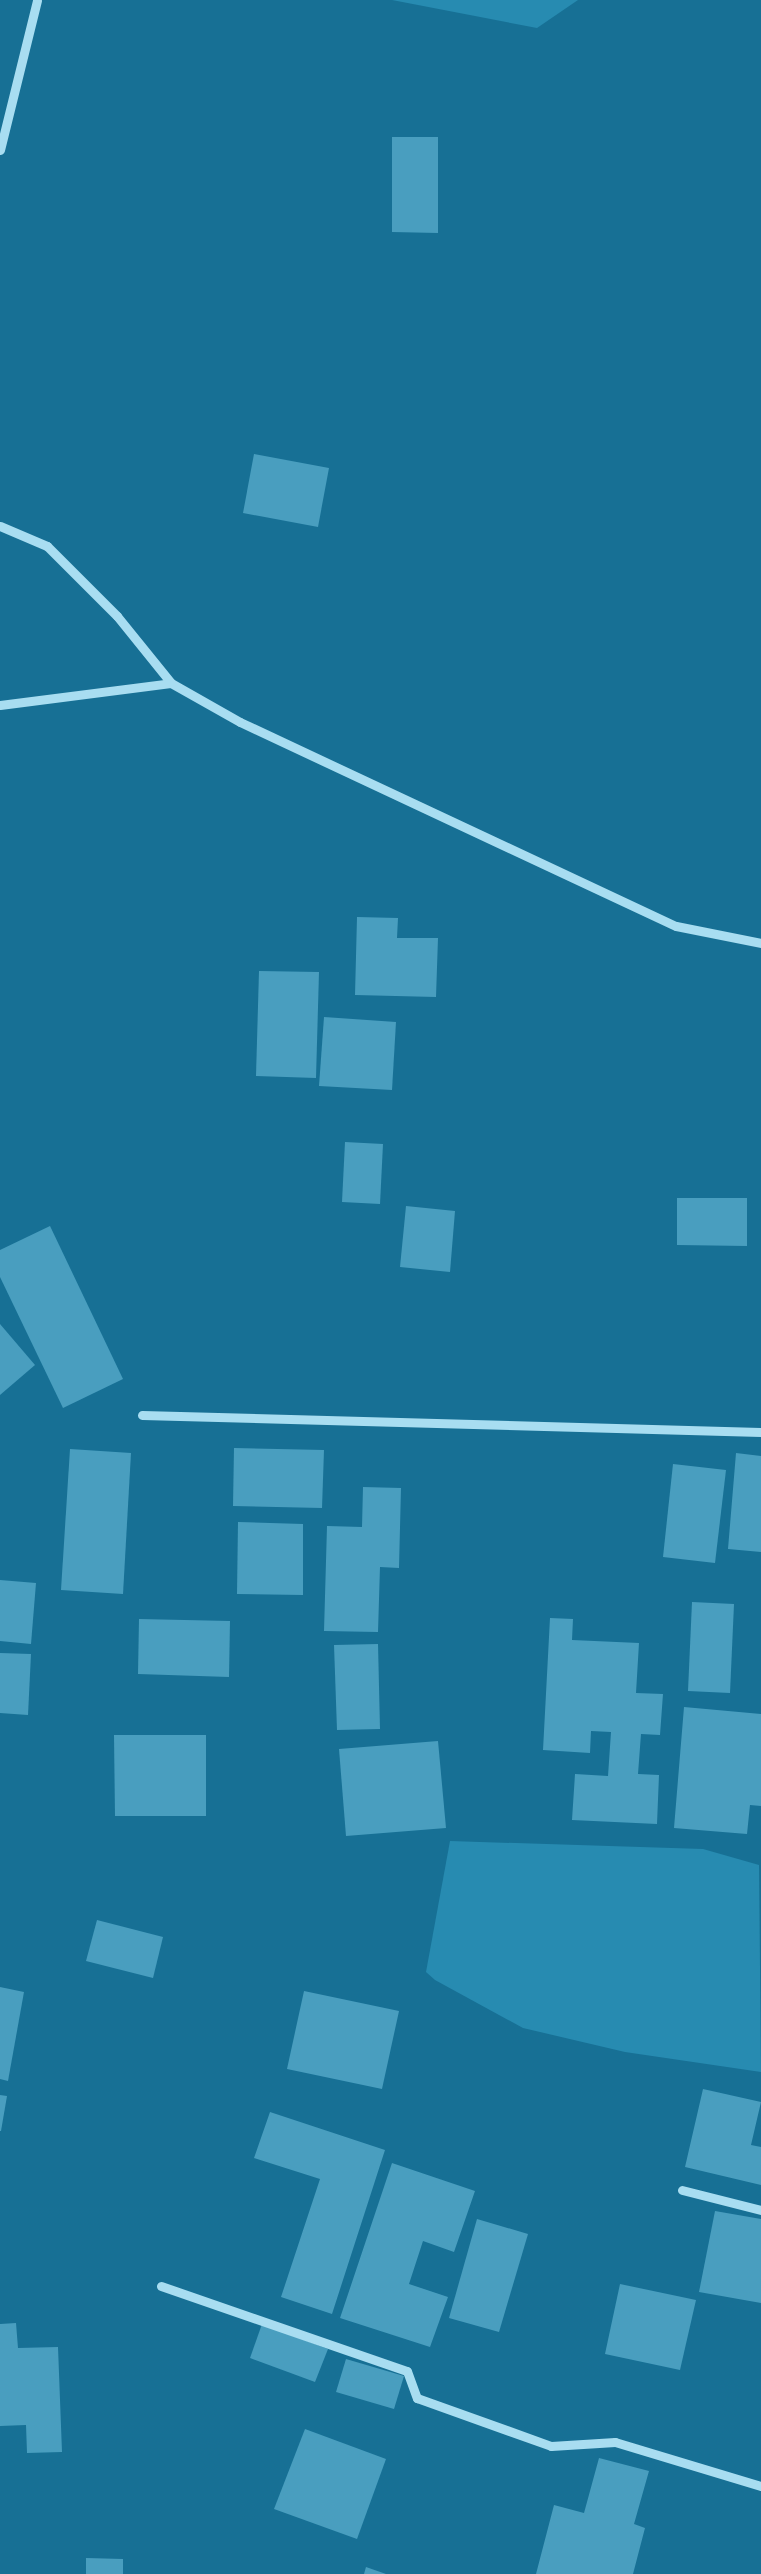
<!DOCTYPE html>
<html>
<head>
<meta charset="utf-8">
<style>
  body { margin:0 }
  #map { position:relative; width:761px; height:2574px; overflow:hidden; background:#177095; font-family:Roboto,sans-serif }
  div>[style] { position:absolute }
  .green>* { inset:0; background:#278bb1 }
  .building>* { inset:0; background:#499ebf }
  .minor>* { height:9px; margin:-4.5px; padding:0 4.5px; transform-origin:4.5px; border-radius:4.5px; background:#a8ddf1 }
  span { translate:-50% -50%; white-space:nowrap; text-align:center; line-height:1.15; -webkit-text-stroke:4.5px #177095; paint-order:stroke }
</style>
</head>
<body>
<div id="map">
  <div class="green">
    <i style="clip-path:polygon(392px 0,578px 0,537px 28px)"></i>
    <i style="clip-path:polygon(450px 1841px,703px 1849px,759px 1865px,761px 2072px,625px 2052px,523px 2028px,435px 1980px,426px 1972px)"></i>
  </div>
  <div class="building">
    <i style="clip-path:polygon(392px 137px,438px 137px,438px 233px,392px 232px)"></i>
    <i style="clip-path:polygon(254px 454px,329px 468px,318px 527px,243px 513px)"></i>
    <i style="clip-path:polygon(357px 917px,398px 918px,397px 938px,438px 938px,436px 997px,355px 995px)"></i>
    <i style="clip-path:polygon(259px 971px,319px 972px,316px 1078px,256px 1076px)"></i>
    <i style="clip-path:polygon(324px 1017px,396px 1022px,392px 1090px,319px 1086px)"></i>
    <i style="clip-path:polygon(345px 1142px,383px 1144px,380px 1204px,342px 1202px)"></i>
    <i style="clip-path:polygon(677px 1198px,747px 1198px,747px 1246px,677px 1245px)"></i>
    <i style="clip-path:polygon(406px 1206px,455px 1211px,450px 1272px,400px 1267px)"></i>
    <i style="clip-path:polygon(50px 1226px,123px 1379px,63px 1408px,0 1277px,0 1250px)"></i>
    <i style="clip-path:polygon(0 1324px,35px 1365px,0 1395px)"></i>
    <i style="clip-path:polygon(234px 1448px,324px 1450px,322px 1508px,233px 1506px)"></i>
    <i style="clip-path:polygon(70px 1449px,131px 1453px,123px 1594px,61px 1590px)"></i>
    <i style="clip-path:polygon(736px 1453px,761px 1456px,761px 1552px,728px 1549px)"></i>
    <i style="clip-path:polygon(673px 1464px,726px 1470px,715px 1563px,663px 1557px)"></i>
    <i style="clip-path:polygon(363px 1487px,401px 1488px,399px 1568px,380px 1567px,378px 1632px,324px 1631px,327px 1526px,362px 1527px)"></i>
    <i style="clip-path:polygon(238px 1522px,303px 1524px,303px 1595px,237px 1594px)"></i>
    <i style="clip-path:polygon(0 1580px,36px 1583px,31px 1644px,0 1641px)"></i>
    <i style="clip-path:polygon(692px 1602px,734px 1604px,730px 1693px,688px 1691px)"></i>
    <i style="clip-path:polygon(550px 1618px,573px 1619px,572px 1640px,639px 1643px,636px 1693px,663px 1694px,660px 1735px,641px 1734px,638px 1774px,659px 1775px,657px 1824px,572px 1820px,575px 1774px,608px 1776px,611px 1732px,591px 1731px,590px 1753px,543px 1750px)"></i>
    <i style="clip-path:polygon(139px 1619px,230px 1621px,229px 1677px,138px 1674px)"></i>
    <i style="clip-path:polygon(378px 1644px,380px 1729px,337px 1730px,334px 1645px)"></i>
    <i style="clip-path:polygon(0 1653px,31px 1654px,28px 1715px,0 1713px)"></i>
    <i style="clip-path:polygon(684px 1707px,761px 1714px,761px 1806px,750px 1805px,747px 1834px,674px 1828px)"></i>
    <i style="clip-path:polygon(114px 1735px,206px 1735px,206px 1816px,115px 1816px)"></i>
    <i style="clip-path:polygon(438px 1741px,446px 1828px,346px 1836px,339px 1749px)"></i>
    <i style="clip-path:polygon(97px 1920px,163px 1937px,153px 1978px,86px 1961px)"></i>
    <i style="clip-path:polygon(0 1987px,24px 1992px,8px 2081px,0 2079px)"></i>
    <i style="clip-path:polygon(304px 1991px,399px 2011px,382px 2089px,287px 2069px)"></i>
    <i style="clip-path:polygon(703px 2089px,761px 2102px,751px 2145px,761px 2147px,761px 2185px,685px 2167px)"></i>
    <i style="clip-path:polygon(0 2095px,7px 2096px,1px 2131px,0 2131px)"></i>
    <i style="clip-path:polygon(270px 2112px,385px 2150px,332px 2314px,281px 2297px,320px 2179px,254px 2158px)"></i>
    <i style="clip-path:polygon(392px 2163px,475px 2191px,454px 2252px,423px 2241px,409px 2284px,448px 2297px,430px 2347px,340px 2318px)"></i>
    <i style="clip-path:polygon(715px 2211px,761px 2219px,761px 2303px,699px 2292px)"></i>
    <i style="clip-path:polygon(477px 2219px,528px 2234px,499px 2332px,449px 2318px)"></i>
    <i style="clip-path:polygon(620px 2284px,696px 2300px,680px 2370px,605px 2354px)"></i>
    <i style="clip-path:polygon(16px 2323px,18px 2348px,58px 2347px,62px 2452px,27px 2453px,26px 2425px,0 2426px,0 2324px)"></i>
    <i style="clip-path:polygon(262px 2324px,328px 2349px,315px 2382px,250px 2358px)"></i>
    <i style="clip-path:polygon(346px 2359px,404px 2376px,394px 2409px,336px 2392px)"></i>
    <i style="clip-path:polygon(305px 2429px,386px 2459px,357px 2539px,274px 2509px)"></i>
    <i style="clip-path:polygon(599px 2458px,649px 2471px,634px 2524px,645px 2528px,633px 2574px,536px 2574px,554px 2505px,584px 2513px)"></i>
    <i style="clip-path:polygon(86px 2558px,123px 2559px,123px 2574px,86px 2574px)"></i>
    <i style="clip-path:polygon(366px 2567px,386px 2574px,364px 2574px)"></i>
  </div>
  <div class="minor">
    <i style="left:0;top:150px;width:154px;rotate:-76.1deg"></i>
    <i style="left:0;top:526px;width:51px;rotate:23.1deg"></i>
    <i style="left:47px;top:546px;width:99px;rotate:45deg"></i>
    <i style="left:117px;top:616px;width:86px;rotate:51.1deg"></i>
    <i style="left:171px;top:683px;width:79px;rotate:29.5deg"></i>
    <i style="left:240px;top:722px;width:481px;rotate:25.1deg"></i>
    <i style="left:676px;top:926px;width:87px;rotate:11.3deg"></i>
    <i style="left:0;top:705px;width:172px;rotate:-7.3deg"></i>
    <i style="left:142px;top:1415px;width:619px;rotate:1.57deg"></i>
    <i style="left:682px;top:2190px;width:81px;rotate:14.2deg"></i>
    <i style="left:161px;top:2286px;width:260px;rotate:19.1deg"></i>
    <i style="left:407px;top:2371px;width:29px;rotate:70deg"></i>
    <i style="left:417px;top:2398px;width:142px;rotate:19.7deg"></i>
    <i style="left:551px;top:2446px;width:64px;rotate:-3.6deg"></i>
    <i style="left:615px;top:2442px;width:152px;rotate:16.8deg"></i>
  </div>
</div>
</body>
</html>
